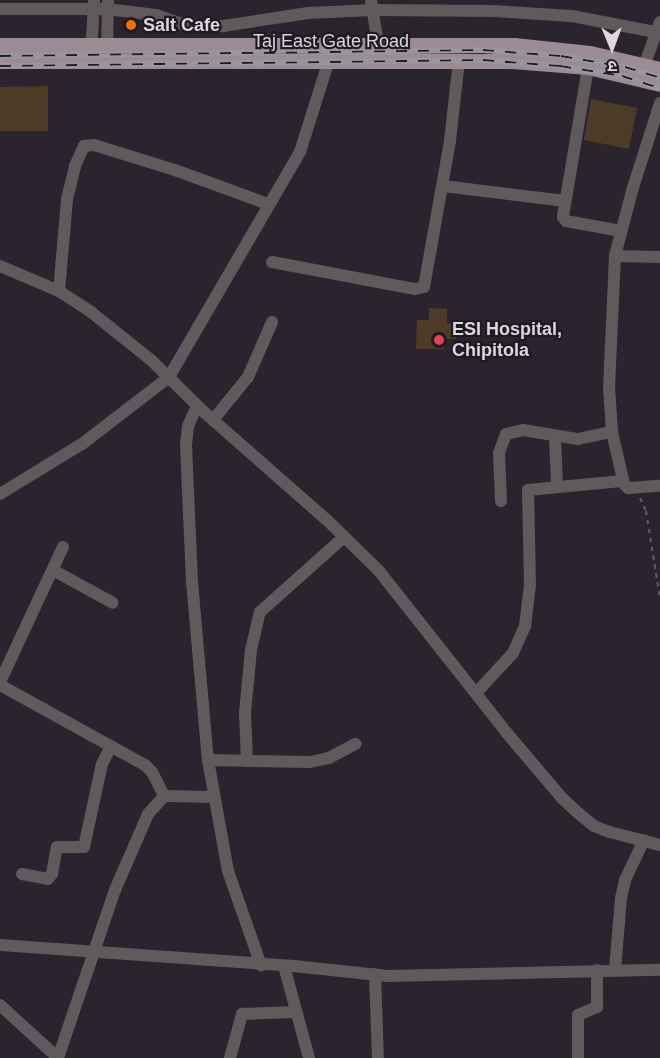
<!DOCTYPE html>
<html>
<head>
<meta charset="utf-8">
<style>
  body { margin:0 }
  #map { position:relative; width:660px; height:1058px; overflow:hidden; background:#29242e; font-family:Helvetica,"Noto Sans Devanagari",sans-serif }
  div>[style] { position:absolute }
  .building>* { inset:0; background:#4e3b26 }
  .path>* { height:2px; margin-top:-1px; transform-origin:0; background:repeating-linear-gradient(90deg,#605c65 0 4.5px,transparent 0 9px) }
  .minor>* { height:12px; margin:-6px; padding:0 6px; transform-origin:6px; border-radius:6px; background:#605a5c }
  .major>* { height:15px; margin:-7.5px; padding:0 7.5px; transform-origin:7.5px; border-radius:7.5px; background:#9a8c92 }
  .rail>* { height:6px; margin-top:-3px; transform-origin:0; background:repeating-linear-gradient(90deg,#1f1a24 0 11px,#99969e 0 22px); box-sizing:border-box; border-block:2px solid #99969e }
  .dots>* { width:16px; height:16px; translate:-50% -50%; box-sizing:border-box; border:3px solid #1f1a24; border-radius:50% }
  span { translate:-50% -50%; white-space:nowrap; text-align:center; line-height:1.15; -webkit-text-stroke:4.5px #1f1a24; paint-order:stroke }
  .poi-label { font-size:18px; color:#dad7de; font-weight:700 }
  .left { translate:0 -50%; text-align:left }
  .street-label { font-size:18px; color:#dad7de }
  .north { position:absolute; left:582px; top:18px; width:60px; height:60px; -webkit-text-stroke:4px #1f1a24; paint-order:stroke; rotate:179deg; font-size:16px; font-weight:700; line-height:24px; text-align:center; color:#dad7de }
  .north::after { content:''; display:block; margin:auto; width:21px; height:27px; background:#dad7de; clip-path:polygon(50% 0,100% 100%,50% 72%,0 100%) }
</style>
</head>
<body>
<div id="map">
  <div class="building">
    <i style="clip-path:polygon(48px 86px,48px 131px,0 131px,0 87px)"></i>
    <i style="clip-path:polygon(591px 99px,637px 108px,629px 149px,584px 140px)"></i>
    <i style="clip-path:polygon(429px 308px,447px 309px,447px 323px,456px 324px,456px 339px,444px 339px,444px 349px,416px 349px,417px 320px,429px 320px)"></i>
  </div>
  <div class="path">
    <i style="left:640px;top:498px;width:14px;rotate:65deg"></i>
    <i style="left:646px;top:511px;width:88px;rotate:80.9deg"></i>
  </div>
  <div class="minor">
    <i style="left:371px;top:0;width:45px;rotate:81deg"></i>
    <i style="left:0;top:9px;width:107px"></i>
    <i style="left:107px;top:9px;width:49px;rotate:7deg"></i>
    <i style="left:156px;top:15px;width:31px;rotate:19deg"></i>
    <i style="left:185px;top:25px;width:38px;rotate:2deg"></i>
    <i style="left:223px;top:26px;width:86px;rotate:-8.7deg"></i>
    <i style="left:308px;top:13px;width:64px;rotate:-2.7deg"></i>
    <i style="left:372px;top:10px;width:122px;rotate:0.5deg"></i>
    <i style="left:494px;top:11px;width:78px;rotate:3.7deg"></i>
    <i style="left:572px;top:16px;width:90px;rotate:10.9deg"></i>
    <i style="left:107px;top:53px;width:53px;rotate:-88.9deg"></i>
    <i style="left:91px;top:54px;width:52px;rotate:-86.7deg"></i>
    <i style="left:588px;top:67px;width:152px;rotate:99.5deg"></i>
    <i style="left:563px;top:217px;width:5px;rotate:53deg"></i>
    <i style="left:566px;top:221px;width:56px;rotate:10.3deg"></i>
    <i style="left:642px;top:72px;width:53px;rotate:-70.2deg"></i>
    <i style="left:660px;top:103px;width:92px;rotate:107.7deg"></i>
    <i style="left:632px;top:191px;width:67px;rotate:104.7deg"></i>
    <i style="left:615px;top:256px;width:130px;rotate:92.6deg"></i>
    <i style="left:609px;top:386px;width:46px;rotate:86.3deg"></i>
    <i style="left:612px;top:432px;width:53px;rotate:77deg"></i>
    <i style="left:624px;top:484px;width:6px;rotate:45deg"></i>
    <i style="left:628px;top:488px;width:32px;rotate:-4deg"></i>
    <i style="left:443px;top:186px;width:123px;rotate:7deg"></i>
    <i style="left:615px;top:256px;width:45px;rotate:1.3deg"></i>
    <i style="left:272px;top:262px;width:146px;rotate:10.7deg"></i>
    <i style="left:415px;top:289px;width:9px;rotate:-13deg"></i>
    <i style="left:424px;top:287px;width:148px;rotate:-79.9deg"></i>
    <i style="left:450px;top:141px;width:81px;rotate:-83.7deg"></i>
    <i style="left:0;top:266px;width:64px;rotate:23deg"></i>
    <i style="left:59px;top:291px;width:38px;rotate:33deg"></i>
    <i style="left:91px;top:312px;width:77px;rotate:38.7deg"></i>
    <i style="left:151px;top:360px;width:76px;rotate:44.5deg"></i>
    <i style="left:205px;top:413px;width:162px;rotate:41.3deg"></i>
    <i style="left:327px;top:520px;width:73px;rotate:44.4deg"></i>
    <i style="left:379px;top:571px;width:205px;rotate:51.7deg"></i>
    <i style="left:506px;top:732px;width:87px;rotate:49.7deg"></i>
    <i style="left:562px;top:798px;width:22px;rotate:43deg"></i>
    <i style="left:578px;top:813px;width:21px;rotate:39deg"></i>
    <i style="left:594px;top:826px;width:17px;rotate:21deg"></i>
    <i style="left:610px;top:832px;width:52px;rotate:14.6deg"></i>
    <i style="left:59px;top:291px;width:92px;rotate:-85deg"></i>
    <i style="left:67px;top:199px;width:34px;rotate:-76deg"></i>
    <i style="left:75px;top:166px;width:22px;rotate:-66deg"></i>
    <i style="left:84px;top:146px;width:10px;rotate:-6deg"></i>
    <i style="left:94px;top:145px;width:85px;rotate:17.2deg"></i>
    <i style="left:175px;top:170px;width:99px;rotate:20.1deg"></i>
    <i style="left:197px;top:406px;width:22px;rotate:114deg"></i>
    <i style="left:188px;top:426px;width:19px;rotate:96deg"></i>
    <i style="left:186px;top:445px;width:137px;rotate:87.5deg"></i>
    <i style="left:192px;top:582px;width:179px;rotate:84.9deg"></i>
    <i style="left:208px;top:760px;width:113px;rotate:79.8deg"></i>
    <i style="left:228px;top:871px;width:100px;rotate:70.7deg"></i>
    <i style="left:213px;top:420px;width:55px;rotate:-50.9deg"></i>
    <i style="left:248px;top:377px;width:60px;rotate:-66.4deg"></i>
    <i style="left:555px;top:436px;width:50px;rotate:87.7deg"></i>
    <i style="left:0;top:494px;width:96px;rotate:-31.4deg"></i>
    <i style="left:82px;top:444px;width:110px;rotate:-37.6deg"></i>
    <i style="left:169px;top:377px;width:260px;rotate:-59.8deg"></i>
    <i style="left:300px;top:152px;width:96px;rotate:-72.5deg"></i>
    <i style="left:501px;top:501px;width:48px;rotate:-92.4deg"></i>
    <i style="left:499px;top:453px;width:20px;rotate:-70deg"></i>
    <i style="left:506px;top:434px;width:17px;rotate:-13deg"></i>
    <i style="left:523px;top:430px;width:56px;rotate:9.3deg"></i>
    <i style="left:578px;top:439px;width:35px;rotate:-12deg"></i>
    <i style="left:53px;top:570px;width:68px;rotate:28.8deg"></i>
    <i style="left:0;top:682px;width:149px;rotate:-65deg"></i>
    <i style="left:0;top:685px;width:166px;rotate:28.9deg"></i>
    <i style="left:145px;top:765px;width:10px;rotate:45deg"></i>
    <i style="left:152px;top:772px;width:27px;rotate:63deg"></i>
    <i style="left:164px;top:796px;width:50px;rotate:1.1deg"></i>
    <i style="left:476px;top:693px;width:54px;rotate:-47.2deg"></i>
    <i style="left:513px;top:653px;width:30px;rotate:-66deg"></i>
    <i style="left:525px;top:626px;width:41px;rotate:-83deg"></i>
    <i style="left:530px;top:585px;width:95px;rotate:-91.2deg"></i>
    <i style="left:528px;top:490px;width:94px;rotate:-5.5deg"></i>
    <i style="left:208px;top:760px;width:102px;rotate:1.1deg"></i>
    <i style="left:310px;top:762px;width:19px;rotate:-12deg"></i>
    <i style="left:329px;top:758px;width:30px;rotate:-28deg"></i>
    <i style="left:247px;top:761px;width:48px;rotate:-92.4deg"></i>
    <i style="left:245px;top:713px;width:63px;rotate:-84.6deg"></i>
    <i style="left:251px;top:650px;width:39px;rotate:-77deg"></i>
    <i style="left:260px;top:612px;width:113px;rotate:-41.8deg"></i>
    <i style="left:22px;top:874px;width:26px;rotate:11deg"></i>
    <i style="left:48px;top:879px;width:6px;rotate:-51deg"></i>
    <i style="left:52px;top:874px;width:27px;rotate:-80deg"></i>
    <i style="left:57px;top:847px;width:27px"></i>
    <i style="left:84px;top:847px;width:85px;rotate:-77.8deg"></i>
    <i style="left:102px;top:764px;width:20px;rotate:-63deg"></i>
    <i style="left:0;top:945px;width:295px;rotate:4.1deg"></i>
    <i style="left:294px;top:966px;width:94px;rotate:6.1deg"></i>
    <i style="left:387px;top:976px;width:273px;rotate:-1.3deg"></i>
    <i style="left:284px;top:966px;width:95px;rotate:74.8deg"></i>
    <i style="left:615px;top:970px;width:72px;rotate:-85.2deg"></i>
    <i style="left:621px;top:898px;width:18px;rotate:-77deg"></i>
    <i style="left:625px;top:880px;width:44px;rotate:-64.6deg"></i>
    <i style="left:375px;top:974px;width:84px;rotate:88deg"></i>
    <i style="left:0;top:1005px;width:79px;rotate:42.4deg"></i>
    <i style="left:58px;top:1058px;width:177px;rotate:-71.3deg"></i>
    <i style="left:115px;top:890px;width:83px;rotate:-66.5deg"></i>
    <i style="left:148px;top:814px;width:24px;rotate:-48deg"></i>
    <i style="left:230px;top:1058px;width:46px;rotate:-74.7deg"></i>
    <i style="left:242px;top:1014px;width:53px;rotate:-2.2deg"></i>
    <i style="left:578px;top:1058px;width:43px;rotate:-90deg"></i>
    <i style="left:578px;top:1015px;width:21px;rotate:-23deg"></i>
    <i style="left:597px;top:1007px;width:37px;rotate:-90deg"></i>
  </div>
  <div class="major">
    <i style="left:0;top:45px;width:514px"></i>
    <i style="left:514px;top:45px;width:76px;rotate:6deg"></i>
    <i style="left:590px;top:53px;width:72px;rotate:12.9deg"></i>
    <i style="left:0;top:61px;width:512px"></i>
    <i style="left:512px;top:61px;width:76px;rotate:4.5deg"></i>
    <i style="left:588px;top:67px;width:74px;rotate:13.3deg"></i>
  </div>
  <div class="rail">
    <i style="left:0;top:56px;width:483px;rotate:-0.7deg"></i>
    <i style="left:483px;top:50px;width:78px;rotate:4.4deg"></i>
    <i style="left:561px;top:56px;width:65px;rotate:9.8deg"></i>
    <i style="left:625px;top:67px;width:37px;rotate:17deg"></i>
    <i style="left:0;top:66px;width:483px;rotate:-0.7deg"></i>
    <i style="left:483px;top:60px;width:77px;rotate:4.5deg"></i>
    <i style="left:560px;top:66px;width:63px;rotate:9.2deg"></i>
    <i style="left:622px;top:76px;width:40px;rotate:18deg"></i>
  </div>
  <div class="dots">
    <i style="left:131px;top:25px;background:#e8710a"></i>
    <i style="left:439px;top:340px;background:#e0444e"></i>
  </div>
  <div class="poi-label">
    <span class="left" style="left:143px;top:25px">Salt Cafe</span>
    <span class="left" style="left:452px;top:340px">ESI Hospital,<br>Chipitola</span>
  </div>
  <div class="street-label">
    <span style="left:331px;top:41px">Taj East Gate Road</span>
  </div>
  <div class="north">उ</div>
</div>
</body>
</html>
